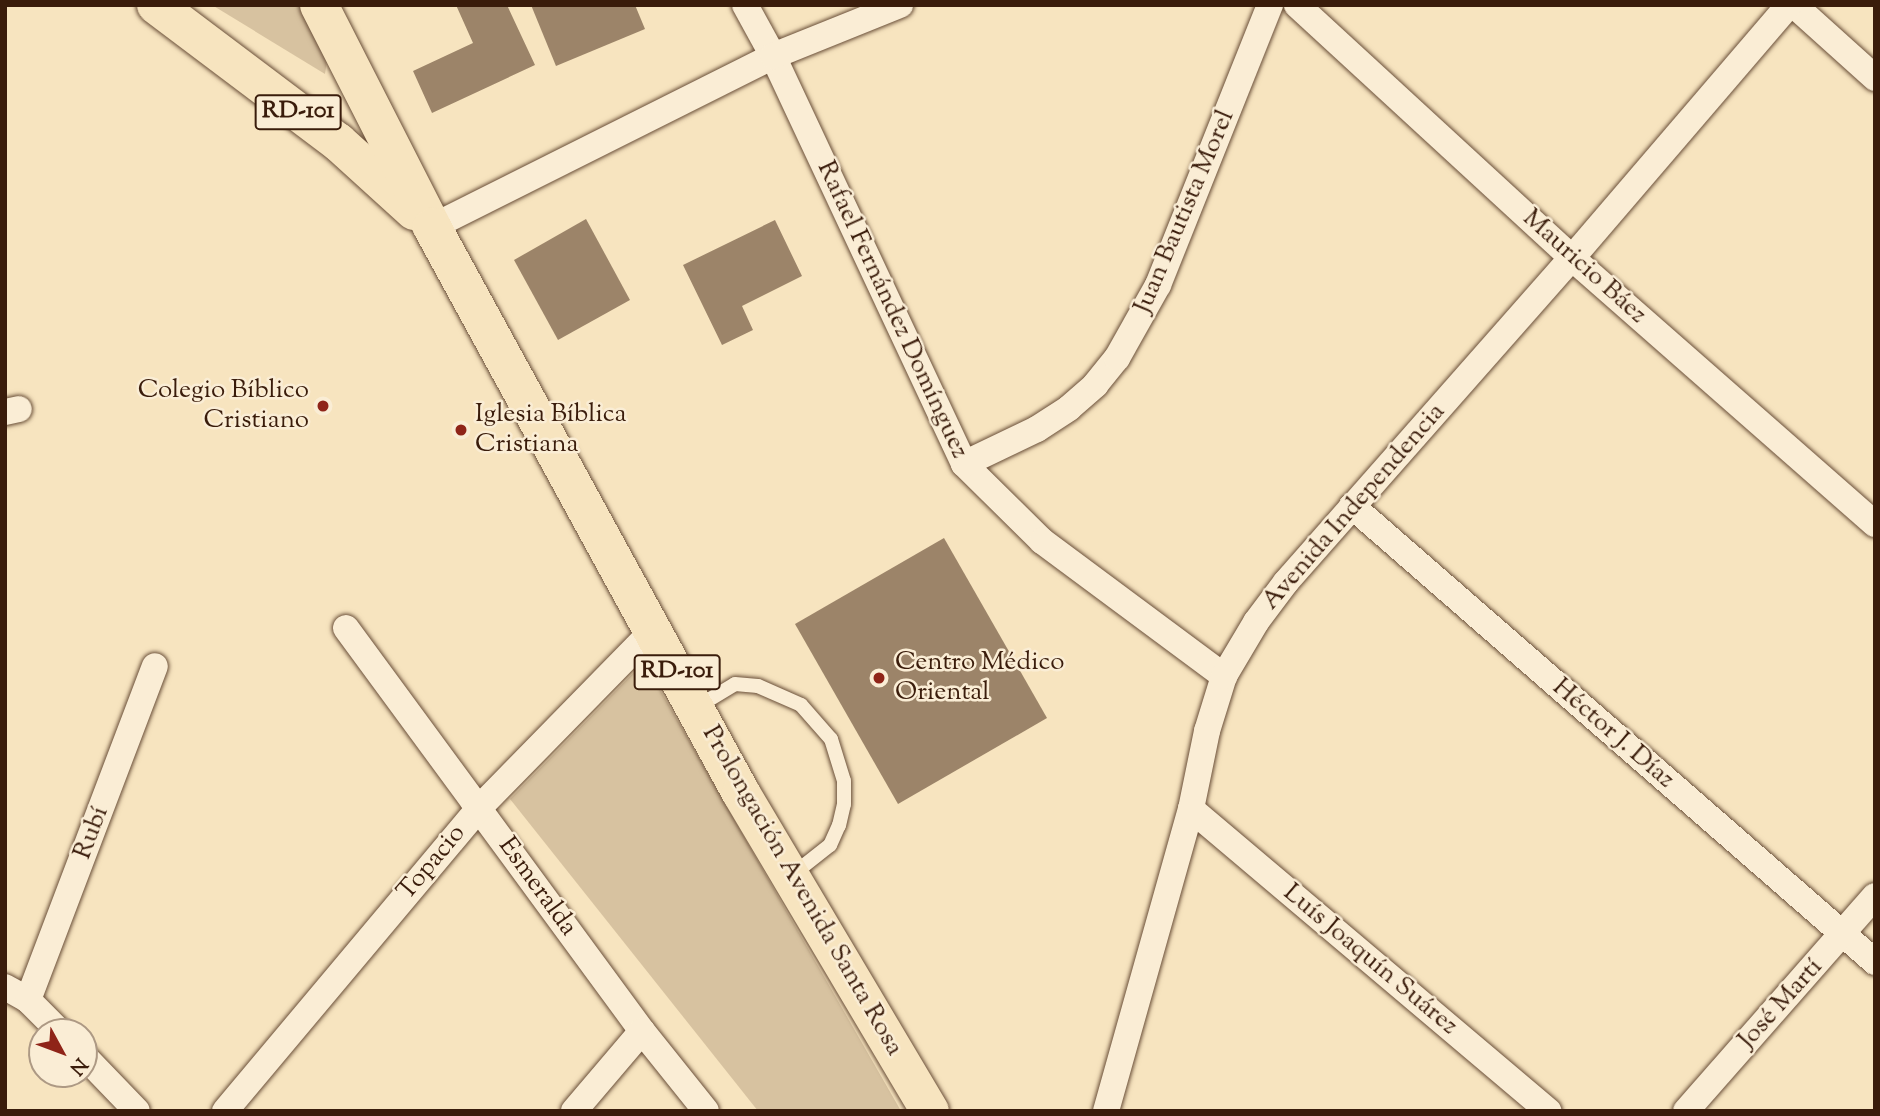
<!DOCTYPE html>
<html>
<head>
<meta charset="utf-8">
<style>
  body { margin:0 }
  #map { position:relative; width:1880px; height:1116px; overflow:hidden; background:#f7e4bf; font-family:"Sorts Mill Goudy",serif }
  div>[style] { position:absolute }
  .green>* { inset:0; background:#d7c2a0 }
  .building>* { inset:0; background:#9c8469 }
  .roads { filter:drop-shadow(0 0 2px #694e38) drop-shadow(0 0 2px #694e38) }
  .lane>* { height:14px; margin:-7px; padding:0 7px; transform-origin:7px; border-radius:7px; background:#faedd5 }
  .street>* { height:26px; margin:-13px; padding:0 13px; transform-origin:13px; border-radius:13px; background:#faedd5 }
  .primary>* { height:38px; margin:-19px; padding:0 19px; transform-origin:19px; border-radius:19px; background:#f7e4bf }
  .dots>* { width:19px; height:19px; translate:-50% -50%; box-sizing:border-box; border:4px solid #faedd5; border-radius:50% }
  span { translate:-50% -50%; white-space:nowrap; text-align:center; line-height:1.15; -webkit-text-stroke:5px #faedd5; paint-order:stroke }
  .shield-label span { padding:2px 5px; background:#faedd5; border:2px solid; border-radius:5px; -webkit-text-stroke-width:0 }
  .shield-label { font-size:24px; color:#3a1c0b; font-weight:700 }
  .street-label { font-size:26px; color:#3a1c0b }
  .poi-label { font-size:26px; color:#3a1c0b }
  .right { translate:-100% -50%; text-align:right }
  .left { translate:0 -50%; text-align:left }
  .frame { position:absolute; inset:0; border:7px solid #3a1c0b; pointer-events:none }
  .north { position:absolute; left:28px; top:1018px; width:70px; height:70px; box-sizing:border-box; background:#faedd5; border:2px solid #ad9984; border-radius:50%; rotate:131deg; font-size:19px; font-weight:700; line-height:28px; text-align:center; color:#3a1c0b }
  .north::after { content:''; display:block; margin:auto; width:24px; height:32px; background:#8f2418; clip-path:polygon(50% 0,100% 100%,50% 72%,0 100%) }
</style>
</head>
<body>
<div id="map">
  <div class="green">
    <i style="clip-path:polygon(212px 5px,300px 5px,328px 54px,325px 74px)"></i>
    <i style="clip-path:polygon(644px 662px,901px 1111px,758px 1111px,510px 799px)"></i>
  </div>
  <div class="building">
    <i style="clip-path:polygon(456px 5px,507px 5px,535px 65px,432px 113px,413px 71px,473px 43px)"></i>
    <i style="clip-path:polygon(531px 5px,635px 5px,645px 29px,556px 66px)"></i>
    <i style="clip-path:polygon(586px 219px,630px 300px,558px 340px,514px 260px)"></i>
    <i style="clip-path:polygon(775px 220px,802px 276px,742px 306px,753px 330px,722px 345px,683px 265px)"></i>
    <i style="clip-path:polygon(944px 538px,1047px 718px,898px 804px,795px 624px)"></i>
  </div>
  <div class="roads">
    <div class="lane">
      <i style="left:697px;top:707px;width:44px;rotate:-31.2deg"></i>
      <i style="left:735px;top:684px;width:23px;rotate:5deg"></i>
      <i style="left:758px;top:686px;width:47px;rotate:23.8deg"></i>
      <i style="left:801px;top:705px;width:45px;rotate:48.6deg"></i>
      <i style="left:831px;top:739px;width:44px;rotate:72.8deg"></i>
      <i style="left:844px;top:781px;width:23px;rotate:90deg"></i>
      <i style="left:844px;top:804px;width:22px;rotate:103deg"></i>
      <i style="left:839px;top:825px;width:22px;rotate:114deg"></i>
      <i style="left:830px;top:845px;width:48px;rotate:141.7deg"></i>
    </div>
    <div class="street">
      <i style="left:745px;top:5px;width:58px;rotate:61.2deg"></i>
      <i style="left:773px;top:56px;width:450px;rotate:64.9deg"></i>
      <i style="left:964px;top:464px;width:110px;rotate:44.6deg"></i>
      <i style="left:1042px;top:541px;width:227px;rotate:36.6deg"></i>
      <i style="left:1297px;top:5px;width:374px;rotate:42.6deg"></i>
      <i style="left:1572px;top:258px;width:403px;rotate:41.3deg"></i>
      <i style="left:1794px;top:5px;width:109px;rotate:42deg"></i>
      <i style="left:432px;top:227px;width:381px;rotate:-26.6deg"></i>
      <i style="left:773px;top:56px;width:137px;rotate:-21.9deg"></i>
      <i style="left:5px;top:412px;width:14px;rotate:-12deg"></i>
      <i style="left:964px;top:464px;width:81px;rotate:-25.6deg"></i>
      <i style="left:1037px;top:429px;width:38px;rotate:-33deg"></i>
      <i style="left:1069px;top:408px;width:35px;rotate:-41deg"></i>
      <i style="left:1095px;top:385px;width:35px;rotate:-51deg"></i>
      <i style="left:1117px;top:358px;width:84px;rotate:-60.7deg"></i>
      <i style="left:1158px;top:285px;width:302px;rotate:-68.2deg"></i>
      <i style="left:1352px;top:506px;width:694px;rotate:41.08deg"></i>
      <i style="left:346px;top:628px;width:500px;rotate:53.7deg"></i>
      <i style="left:642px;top:1031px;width:102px;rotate:51.3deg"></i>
      <i style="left:1191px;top:809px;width:468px;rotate:40.2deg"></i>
      <i style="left:5px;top:987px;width:26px;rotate:29deg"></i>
      <i style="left:28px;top:1000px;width:45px;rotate:45deg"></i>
      <i style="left:28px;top:1000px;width:357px;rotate:-69.2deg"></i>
      <i style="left:84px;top:1056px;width:76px;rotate:46.1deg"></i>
      <i style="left:225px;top:1111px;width:395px;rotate:-50deg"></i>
      <i style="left:479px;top:808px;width:250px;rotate:-45.6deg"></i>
      <i style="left:574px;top:1111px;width:105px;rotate:-49.6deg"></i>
      <i style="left:1106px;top:1111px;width:314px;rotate:-74.3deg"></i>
      <i style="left:1191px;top:809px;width:80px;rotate:-78.4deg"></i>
      <i style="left:1207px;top:731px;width:58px;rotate:-72.8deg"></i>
      <i style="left:1224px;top:676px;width:63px;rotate:-59.3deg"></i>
      <i style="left:1256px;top:622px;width:50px;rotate:-53.1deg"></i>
      <i style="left:1286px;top:582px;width:432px;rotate:-48.6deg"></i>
      <i style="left:1572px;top:258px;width:333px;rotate:-49.4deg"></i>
      <i style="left:1686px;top:1111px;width:286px;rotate:-48.7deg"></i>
    </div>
    <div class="primary">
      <i style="left:156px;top:5px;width:228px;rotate:37deg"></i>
      <i style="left:338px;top:142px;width:103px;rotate:42.2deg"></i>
      <i style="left:319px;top:5px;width:249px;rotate:63deg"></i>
      <i style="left:432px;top:227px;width:645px;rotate:61.37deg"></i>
      <i style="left:741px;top:793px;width:370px;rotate:59.3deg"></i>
    </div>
  </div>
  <div class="dots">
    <i style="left:323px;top:406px;background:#8f2418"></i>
    <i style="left:461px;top:430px;background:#8f2418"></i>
    <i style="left:879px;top:678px;background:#8f2418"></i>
  </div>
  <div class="shield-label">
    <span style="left:298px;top:112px">RD-101</span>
    <span style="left:677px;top:672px">RD-101</span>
  </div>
  <div class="street-label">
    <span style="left:1185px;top:212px;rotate:-67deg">Juan Bautista Morel</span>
    <span style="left:1584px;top:267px;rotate:42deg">Mauricio Báez</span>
    <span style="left:892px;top:310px;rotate:65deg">Rafael Fernández Domínguez</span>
    <span style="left:1354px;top:507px;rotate:-49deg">Avenida Independencia</span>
    <span style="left:1613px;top:734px;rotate:41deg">Héctor J. Díaz</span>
    <span style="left:92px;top:833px;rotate:-69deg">Rubí</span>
    <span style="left:432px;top:863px;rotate:-50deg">Topacio</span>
    <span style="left:537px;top:887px;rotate:54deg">Esmeralda</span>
    <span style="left:802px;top:891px;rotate:60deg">Prolongación Avenida Santa Rosa</span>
    <span style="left:1370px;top:960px;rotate:40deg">Luís Joaquín Suárez</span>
    <span style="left:1781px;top:1004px;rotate:-48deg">José Martí</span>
  </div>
  <div class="poi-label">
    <span class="right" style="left:309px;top:406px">Colegio Bíblico<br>Cristiano</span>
    <span class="left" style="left:475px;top:430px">Iglesia Bíblica<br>Cristiana</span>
    <span class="left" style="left:895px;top:678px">Centro Médico<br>Oriental</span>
  </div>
  <div class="frame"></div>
  <div class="north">N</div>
</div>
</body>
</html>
